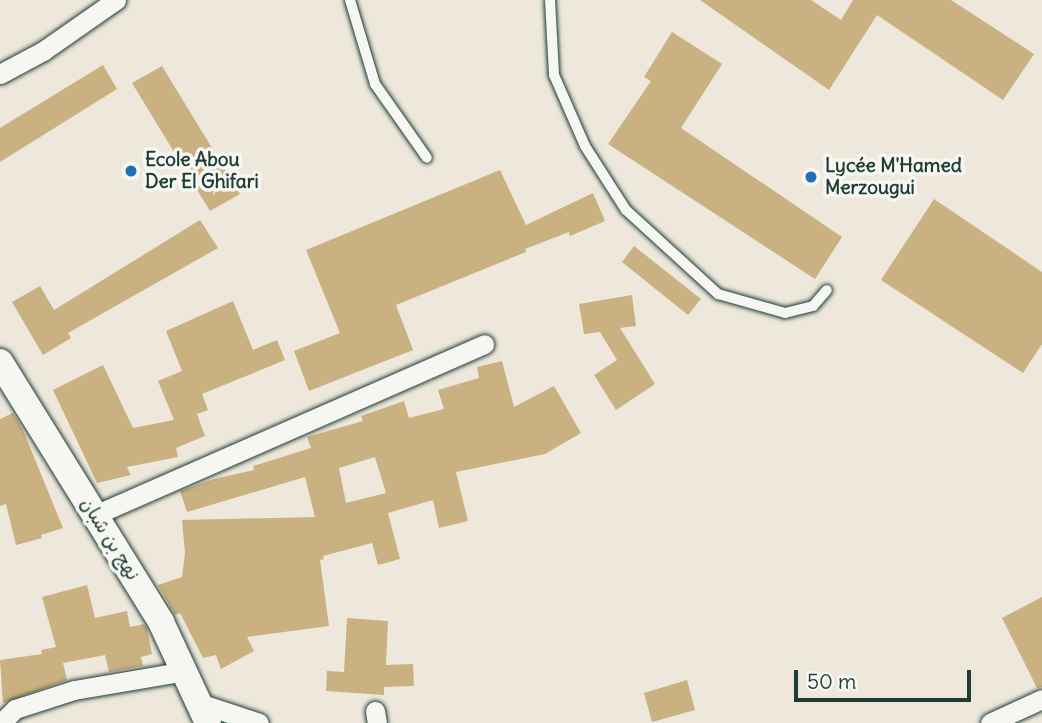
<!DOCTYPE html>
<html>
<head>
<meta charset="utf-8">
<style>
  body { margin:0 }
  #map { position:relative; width:1042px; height:723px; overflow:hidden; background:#ede8db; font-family:Delius,"Playpen Sans Arabic",sans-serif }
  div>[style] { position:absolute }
  .building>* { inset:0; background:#c9b181 }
  .roads { filter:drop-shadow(0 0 2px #1f3d34) drop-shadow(0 0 2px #1f3d34) }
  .lane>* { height:10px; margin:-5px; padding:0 5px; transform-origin:5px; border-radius:5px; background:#f6f6f2 }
  .street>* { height:19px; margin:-9.5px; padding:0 9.5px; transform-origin:9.5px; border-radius:9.5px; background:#f6f6f2 }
  .secondary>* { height:26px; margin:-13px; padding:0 13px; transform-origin:13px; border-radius:13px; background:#f6f6f2 }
  .dots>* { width:19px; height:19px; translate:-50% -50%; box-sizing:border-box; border:4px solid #f6f6f2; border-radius:50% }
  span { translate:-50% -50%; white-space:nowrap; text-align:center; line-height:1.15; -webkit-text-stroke:7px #f6f6f2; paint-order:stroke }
  .poi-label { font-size:19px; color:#1f3d34; font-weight:700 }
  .left { translate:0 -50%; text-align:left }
  .street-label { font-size:19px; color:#1f3d34 }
  .scale { position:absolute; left:794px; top:670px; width:177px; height:32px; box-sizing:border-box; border:4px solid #1f3d34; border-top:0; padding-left:9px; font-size:21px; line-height:24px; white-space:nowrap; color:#1f3d34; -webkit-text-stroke:5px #f6f6f2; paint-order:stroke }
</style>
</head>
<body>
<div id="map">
  <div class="building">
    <i style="clip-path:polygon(700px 0,811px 0,841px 20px,853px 0,951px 0,1034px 54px,1003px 100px,877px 15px,829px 90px)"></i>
    <i style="clip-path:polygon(672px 32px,722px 64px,681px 128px,842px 237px,815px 279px,608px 144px,651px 81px,644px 77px)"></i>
    <i style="clip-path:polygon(103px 65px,117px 89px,0 162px,0 128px)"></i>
    <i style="clip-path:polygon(162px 66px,240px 194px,210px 211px,132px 83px)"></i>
    <i style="clip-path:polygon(500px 170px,526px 225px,593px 193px,605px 221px,570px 236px,569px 232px,525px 249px,526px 252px,396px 305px,413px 350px,309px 391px,294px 351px,340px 333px,306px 250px)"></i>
    <i style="clip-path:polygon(934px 199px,1042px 272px,1042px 344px,1023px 373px,881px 280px)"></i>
    <i style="clip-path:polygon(200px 220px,218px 248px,68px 333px,71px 338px,43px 355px,12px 302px,40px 286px,54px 310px)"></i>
    <i style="clip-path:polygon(634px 246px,701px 299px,688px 315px,622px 262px)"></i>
    <i style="clip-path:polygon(632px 295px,636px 326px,620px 328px,655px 384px,616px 410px,594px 375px,617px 360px,600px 332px,584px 334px,579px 304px)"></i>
    <i style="clip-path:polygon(233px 301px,253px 350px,277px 340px,285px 360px,202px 394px,208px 410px,197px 414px,205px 436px,176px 448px,178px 457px,127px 467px,131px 475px,97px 483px,53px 390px,103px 365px,133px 428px,174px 420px,158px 381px,182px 371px,166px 331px)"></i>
    <i style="clip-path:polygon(evenodd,502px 361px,514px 407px,554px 386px,581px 433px,545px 454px,456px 472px,468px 521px,439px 528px,433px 500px,388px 513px,400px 559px,378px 565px,372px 543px,323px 556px,324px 559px,320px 560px,329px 626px,247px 637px,254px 651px,221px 669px,216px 655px,203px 658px,180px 613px,175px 615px,158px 585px,182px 577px,185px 553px,182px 520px,315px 517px,305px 477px,187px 512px,180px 491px,214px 479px,254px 470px,253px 466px,311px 448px,307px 437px,363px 421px,361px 416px,404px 401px,409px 418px,444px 409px,438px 390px,479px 378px,477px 367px,502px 361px,375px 457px,386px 493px,346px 503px,339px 468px,375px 457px)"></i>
    <i style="clip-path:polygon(13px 413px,23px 430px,63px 528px,41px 535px,42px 538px,16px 545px,6px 504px,0 506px,0 419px)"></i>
    <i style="clip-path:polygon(87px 585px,95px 618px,127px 611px,130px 627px,144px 624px,147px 629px,152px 654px,141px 657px,143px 666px,109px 672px,105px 655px,63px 663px,67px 680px,3px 703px,0 660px,42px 654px,41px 650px,56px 647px,42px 597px)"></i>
    <i style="clip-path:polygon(1042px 597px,1042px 687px,1037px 688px,1002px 618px)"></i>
    <i style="clip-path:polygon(347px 618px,388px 621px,386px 665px,413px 664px,414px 686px,384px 687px,384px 695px,326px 691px,327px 671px,344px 672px)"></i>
    <i style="clip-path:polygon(687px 680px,695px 710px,652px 722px,644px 693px)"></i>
  </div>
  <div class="roads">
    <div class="lane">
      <i style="left:350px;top:0;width:88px;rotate:73.4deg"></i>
      <i style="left:375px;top:84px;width:90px;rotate:54.9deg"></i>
      <i style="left:550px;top:0;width:75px;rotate:86.9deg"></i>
      <i style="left:554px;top:75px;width:77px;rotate:66.4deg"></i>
      <i style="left:585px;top:146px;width:76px;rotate:57.4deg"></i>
      <i style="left:626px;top:210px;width:125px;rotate:42.4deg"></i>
      <i style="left:718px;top:294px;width:70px;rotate:15.8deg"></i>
      <i style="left:785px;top:313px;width:29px;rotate:-14deg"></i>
      <i style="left:813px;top:306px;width:21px;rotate:-49deg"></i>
    </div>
    <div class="street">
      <i style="left:0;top:74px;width:49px;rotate:-28.1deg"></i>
      <i style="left:43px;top:51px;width:89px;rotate:-34.9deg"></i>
      <i style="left:95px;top:515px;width:425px;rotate:-23.7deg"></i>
      <i style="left:199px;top:703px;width:63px;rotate:18.4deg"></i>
      <i style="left:375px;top:711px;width:12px;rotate:81deg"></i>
      <i style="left:1px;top:723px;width:20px;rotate:-45deg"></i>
      <i style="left:15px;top:709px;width:62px;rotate:-17.9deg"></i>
      <i style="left:74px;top:690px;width:114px;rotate:-9.6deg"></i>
      <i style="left:990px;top:723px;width:57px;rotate:-24.8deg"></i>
    </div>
    <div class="secondary">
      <i style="left:0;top:362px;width:306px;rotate:58.2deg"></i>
      <i style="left:161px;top:622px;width:111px;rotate:65deg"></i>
    </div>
  </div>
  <div class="dots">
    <i style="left:131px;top:171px;background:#1f6fb2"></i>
    <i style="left:811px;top:177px;background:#1f6fb2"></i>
  </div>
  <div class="poi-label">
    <span class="left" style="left:145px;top:171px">Ecole Abou<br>Der El Ghifari</span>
    <span class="left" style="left:825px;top:177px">Lycée M'Hamed<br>Merzougui</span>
  </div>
  <div class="street-label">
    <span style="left:110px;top:539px;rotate:58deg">نهج بن شبان</span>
  </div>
  <div class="scale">50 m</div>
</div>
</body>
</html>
